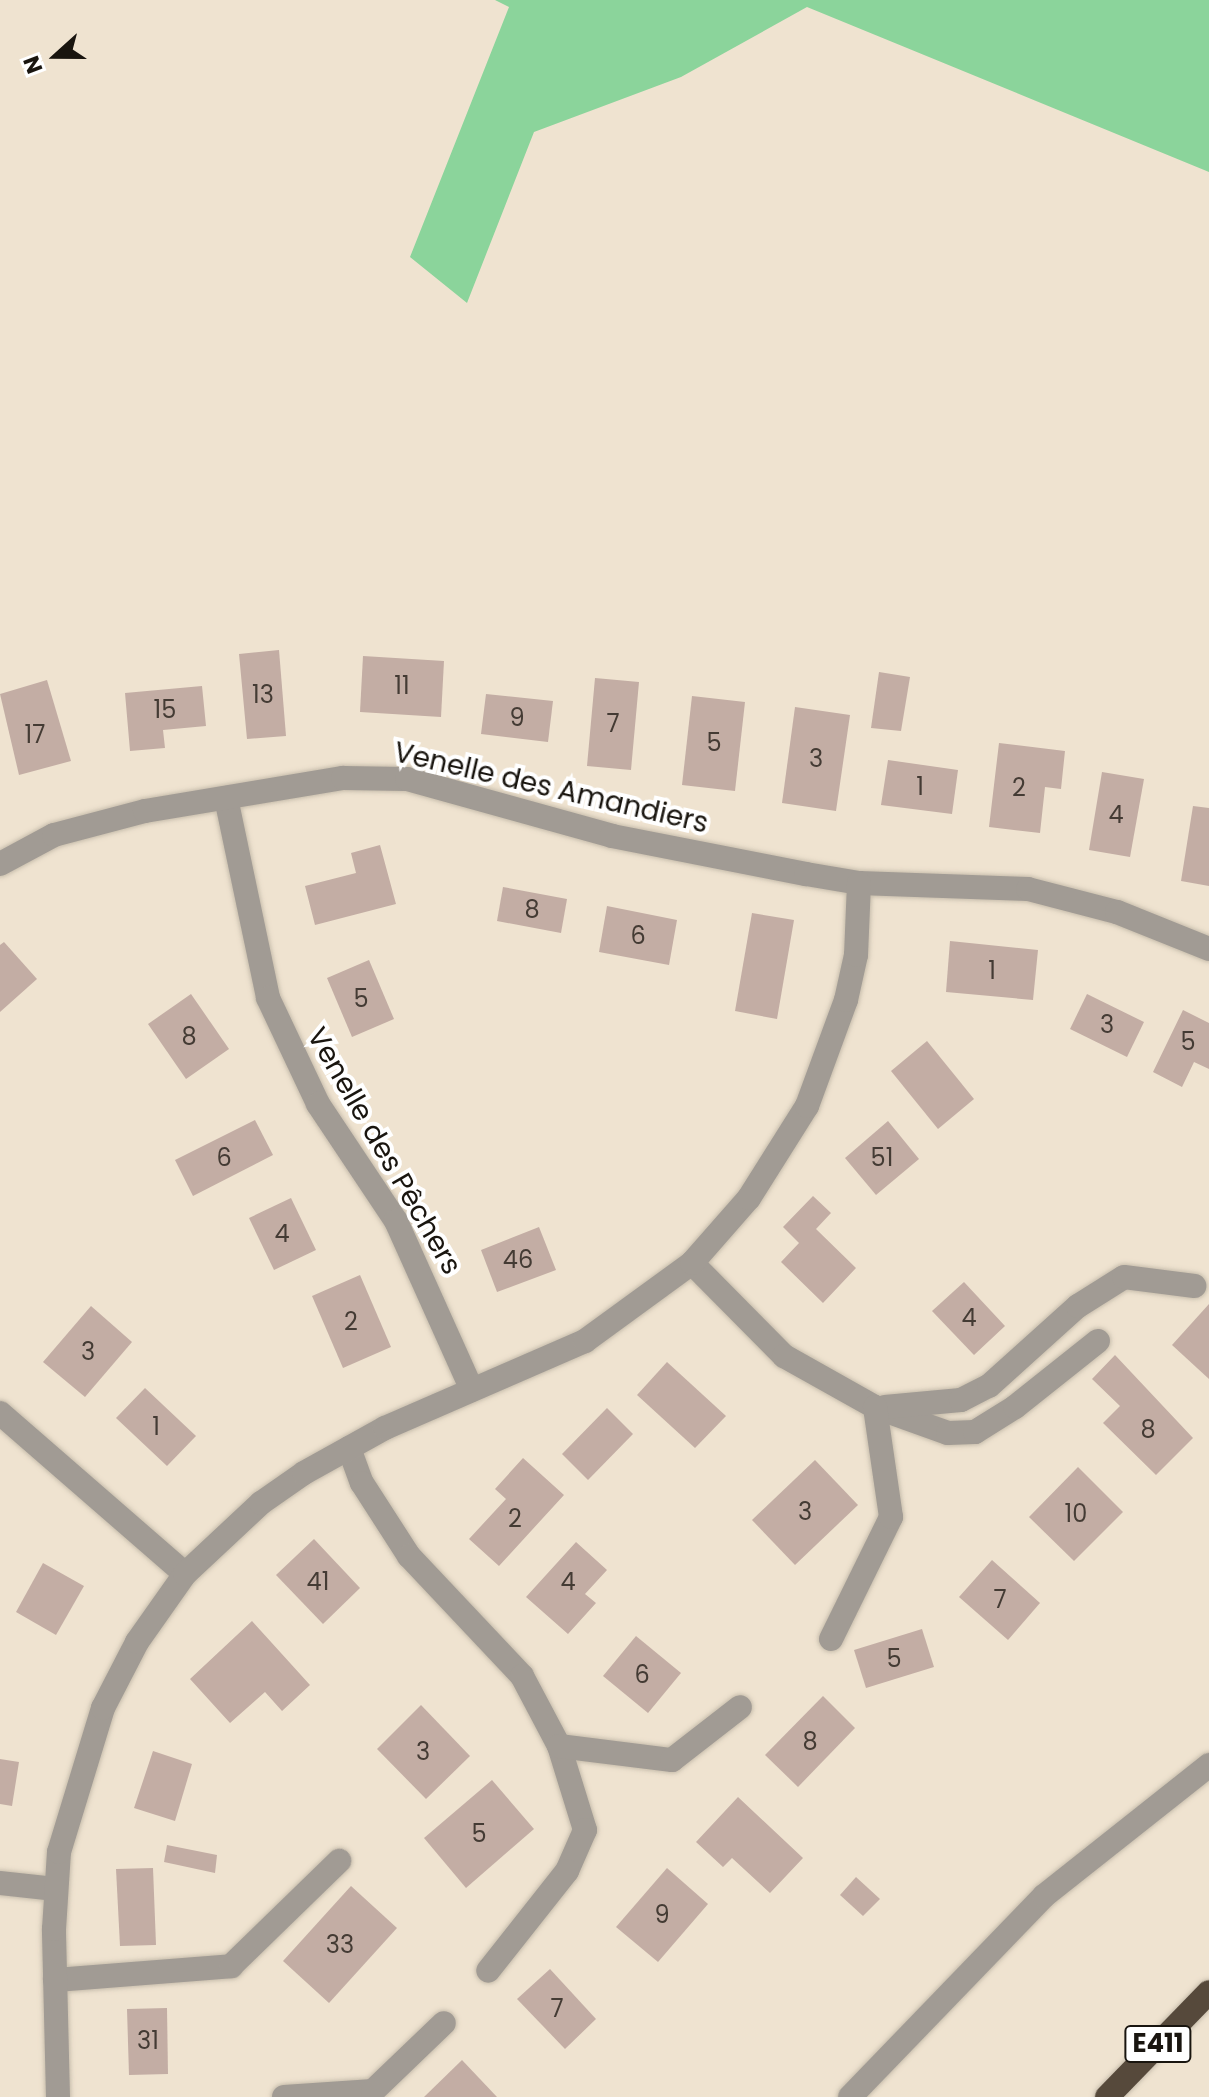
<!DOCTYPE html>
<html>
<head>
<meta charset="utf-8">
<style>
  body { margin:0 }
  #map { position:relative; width:1209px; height:2097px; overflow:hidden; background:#efe3d0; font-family:Poppins,sans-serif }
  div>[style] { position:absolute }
  .green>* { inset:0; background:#8bd49b }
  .building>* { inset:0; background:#c3ada4 }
  .roads { filter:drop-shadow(0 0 2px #c8bead) drop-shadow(0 0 2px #c8bead) }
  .minor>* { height:24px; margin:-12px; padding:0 12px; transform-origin:12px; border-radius:12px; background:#a19b94 }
  .highway>* { height:24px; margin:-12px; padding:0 12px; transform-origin:12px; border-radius:12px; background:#56493b }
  span { translate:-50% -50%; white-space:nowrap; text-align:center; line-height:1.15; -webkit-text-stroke:8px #fff; paint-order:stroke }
  .number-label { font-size:24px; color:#443b34 }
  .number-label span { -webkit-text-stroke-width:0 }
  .shield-label span { padding:2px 6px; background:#fff; border:2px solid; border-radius:6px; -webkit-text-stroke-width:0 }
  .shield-label { font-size:26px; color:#19150f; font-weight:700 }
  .street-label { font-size:28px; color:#19150f }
  .north { position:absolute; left:16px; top:16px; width:80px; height:80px; -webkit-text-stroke:6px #fff; paint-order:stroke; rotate:249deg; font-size:22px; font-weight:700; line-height:32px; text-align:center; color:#19150f }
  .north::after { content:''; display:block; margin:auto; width:28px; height:36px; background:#19150f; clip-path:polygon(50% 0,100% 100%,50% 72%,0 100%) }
</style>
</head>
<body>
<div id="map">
  <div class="green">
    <i style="clip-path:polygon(495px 0,1209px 0,1209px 172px,807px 7px,681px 77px,534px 132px,467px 303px,410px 257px,509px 7px)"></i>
  </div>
  <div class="building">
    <i style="clip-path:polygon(279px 650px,286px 736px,247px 739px,239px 654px)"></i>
    <i style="clip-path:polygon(363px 656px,444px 661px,441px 717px,360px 712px)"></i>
    <i style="clip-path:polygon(879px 672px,910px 677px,901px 731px,871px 728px)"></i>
    <i style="clip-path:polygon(595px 678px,639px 682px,631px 770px,587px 766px)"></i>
    <i style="clip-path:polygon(47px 680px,71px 761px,19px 775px,0 694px)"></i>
    <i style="clip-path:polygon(202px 686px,206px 726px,163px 730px,165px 748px,130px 751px,125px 693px)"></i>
    <i style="clip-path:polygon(486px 694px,553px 701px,548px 742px,481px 734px)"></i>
    <i style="clip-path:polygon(692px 696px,745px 702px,735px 791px,682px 785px)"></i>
    <i style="clip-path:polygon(795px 707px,850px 715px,836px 811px,782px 803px)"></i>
    <i style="clip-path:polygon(999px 743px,1065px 751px,1061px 789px,1045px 787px,1040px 833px,989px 827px)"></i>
    <i style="clip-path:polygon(888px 760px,958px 770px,952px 814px,881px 805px)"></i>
    <i style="clip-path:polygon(1102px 772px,1144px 779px,1130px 857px,1089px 850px)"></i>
    <i style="clip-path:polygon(1193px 806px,1209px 808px,1209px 886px,1181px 881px)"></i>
    <i style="clip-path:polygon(380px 845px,396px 904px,315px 925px,305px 886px,356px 873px,351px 853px)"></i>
    <i style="clip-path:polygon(503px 887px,567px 899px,561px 933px,497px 921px)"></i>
    <i style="clip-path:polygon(607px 906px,677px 920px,669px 965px,599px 952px)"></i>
    <i style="clip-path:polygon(752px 913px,794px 920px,777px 1019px,735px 1011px)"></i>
    <i style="clip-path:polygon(950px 941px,1038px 950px,1033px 1000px,946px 992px)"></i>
    <i style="clip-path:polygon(4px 942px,37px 979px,0 1012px,0 945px)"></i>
    <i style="clip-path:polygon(369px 960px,394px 1019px,352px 1037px,327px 978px)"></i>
    <i style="clip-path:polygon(191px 994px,229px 1049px,186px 1079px,148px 1024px)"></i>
    <i style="clip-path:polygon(1087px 994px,1144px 1022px,1127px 1057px,1070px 1029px)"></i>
    <i style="clip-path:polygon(1183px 1010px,1209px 1023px,1209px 1069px,1194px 1062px,1182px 1087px,1153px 1072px)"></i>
    <i style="clip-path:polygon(927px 1041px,974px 1099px,938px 1129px,891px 1071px)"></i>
    <i style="clip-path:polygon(255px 1120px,273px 1155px,193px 1196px,175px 1160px)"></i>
    <i style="clip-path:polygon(888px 1121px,919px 1159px,876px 1195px,845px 1158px)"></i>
    <i style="clip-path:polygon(813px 1196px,831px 1213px,816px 1229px,856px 1268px,823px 1303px,781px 1262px,799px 1243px,783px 1227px)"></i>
    <i style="clip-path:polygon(291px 1198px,316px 1250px,274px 1270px,249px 1218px)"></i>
    <i style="clip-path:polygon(539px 1227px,556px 1270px,497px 1292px,481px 1250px)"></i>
    <i style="clip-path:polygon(360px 1275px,391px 1347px,343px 1368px,312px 1296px)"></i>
    <i style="clip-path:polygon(964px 1282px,1005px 1326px,974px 1355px,932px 1311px)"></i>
    <i style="clip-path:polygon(1209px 1304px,1209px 1379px,1172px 1345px)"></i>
    <i style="clip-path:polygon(91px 1306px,132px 1342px,85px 1397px,43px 1362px)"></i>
    <i style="clip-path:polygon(1115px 1355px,1193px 1438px,1156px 1475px,1103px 1423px,1120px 1406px,1092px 1379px)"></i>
    <i style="clip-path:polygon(667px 1362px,726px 1416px,695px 1448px,637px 1395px)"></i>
    <i style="clip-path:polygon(145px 1388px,196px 1436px,167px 1466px,116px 1418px)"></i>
    <i style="clip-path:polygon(607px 1408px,633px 1434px,588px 1480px,562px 1454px)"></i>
    <i style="clip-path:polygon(523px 1458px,564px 1495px,499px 1566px,469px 1539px,506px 1499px,495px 1489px)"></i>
    <i style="clip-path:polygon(815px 1460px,858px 1505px,795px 1565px,752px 1520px)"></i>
    <i style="clip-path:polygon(1078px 1467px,1123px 1512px,1074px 1561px,1029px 1517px)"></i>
    <i style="clip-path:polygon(314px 1539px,360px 1588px,323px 1624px,276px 1575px)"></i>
    <i style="clip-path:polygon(576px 1542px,607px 1570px,585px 1594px,596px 1603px,568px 1634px,526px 1597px)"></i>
    <i style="clip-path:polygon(992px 1560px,1040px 1603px,1008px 1640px,959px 1597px)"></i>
    <i style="clip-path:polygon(43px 1563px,84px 1586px,56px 1635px,16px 1612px)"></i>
    <i style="clip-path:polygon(252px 1621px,310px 1685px,282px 1711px,265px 1692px,230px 1723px,190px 1679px)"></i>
    <i style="clip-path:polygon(922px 1629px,934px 1667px,866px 1688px,854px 1650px)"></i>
    <i style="clip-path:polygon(636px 1636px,681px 1673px,648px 1713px,603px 1676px)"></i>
    <i style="clip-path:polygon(823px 1696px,855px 1728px,798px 1787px,765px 1755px)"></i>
    <i style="clip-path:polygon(421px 1705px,470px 1756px,426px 1799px,377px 1749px)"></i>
    <i style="clip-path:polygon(153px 1751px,192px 1764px,175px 1821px,134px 1808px)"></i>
    <i style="clip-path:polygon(0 1759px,19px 1762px,12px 1806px,0 1804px)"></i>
    <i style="clip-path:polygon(492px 1780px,534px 1829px,466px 1888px,424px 1838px)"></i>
    <i style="clip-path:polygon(738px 1797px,803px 1858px,770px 1893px,732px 1858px,723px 1867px,696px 1842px)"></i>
    <i style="clip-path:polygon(167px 1845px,217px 1855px,215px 1873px,164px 1862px)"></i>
    <i style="clip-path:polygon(153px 1868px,156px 1945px,120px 1946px,116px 1869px)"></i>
    <i style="clip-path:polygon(667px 1868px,708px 1904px,658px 1962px,616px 1927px)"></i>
    <i style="clip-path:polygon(856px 1877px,880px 1899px,863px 1916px,840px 1895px)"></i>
    <i style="clip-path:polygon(351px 1886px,397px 1928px,329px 2003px,283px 1961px)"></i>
    <i style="clip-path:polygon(550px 1969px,596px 2019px,565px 2049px,517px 1999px)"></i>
    <i style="clip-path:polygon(167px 2008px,168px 2074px,129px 2075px,127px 2009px)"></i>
    <i style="clip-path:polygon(462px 2060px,497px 2097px,424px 2097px)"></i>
  </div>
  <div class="roads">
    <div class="minor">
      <i style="left:226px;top:798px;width:204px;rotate:78.1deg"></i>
      <i style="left:268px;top:998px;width:117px;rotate:64.7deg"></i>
      <i style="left:318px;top:1104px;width:141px;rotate:56.3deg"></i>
      <i style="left:396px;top:1221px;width:185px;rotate:65.8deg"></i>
      <i style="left:0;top:864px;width:61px;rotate:-28.2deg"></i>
      <i style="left:54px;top:835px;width:94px;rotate:-14.8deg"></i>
      <i style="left:145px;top:811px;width:201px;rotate:-9.5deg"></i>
      <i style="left:343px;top:778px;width:64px;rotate:0.9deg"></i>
      <i style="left:407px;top:779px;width:213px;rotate:15.5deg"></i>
      <i style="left:612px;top:836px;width:198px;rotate:11.1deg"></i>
      <i style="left:806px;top:874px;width:54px;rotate:9.6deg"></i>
      <i style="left:859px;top:883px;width:169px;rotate:2deg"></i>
      <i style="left:1028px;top:889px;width:92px;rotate:14.5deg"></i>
      <i style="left:1117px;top:912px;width:99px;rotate:21.9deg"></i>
      <i style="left:692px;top:1263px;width:131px;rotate:45.3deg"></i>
      <i style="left:784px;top:1356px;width:104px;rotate:29.3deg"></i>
      <i style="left:875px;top:1407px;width:77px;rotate:19.6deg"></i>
      <i style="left:948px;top:1433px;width:27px;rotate:-2deg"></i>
      <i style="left:975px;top:1432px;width:47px;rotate:-32deg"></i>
      <i style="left:1015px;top:1407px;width:106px;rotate:-38.5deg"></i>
      <i style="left:885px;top:1407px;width:76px;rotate:-5.3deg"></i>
      <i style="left:961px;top:1400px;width:31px;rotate:-27deg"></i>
      <i style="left:989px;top:1386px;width:120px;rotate:-42deg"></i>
      <i style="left:1078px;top:1306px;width:54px;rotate:-32.2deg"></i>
      <i style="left:1124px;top:1277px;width:71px;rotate:7.3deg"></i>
      <i style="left:0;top:1413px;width:245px;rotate:41deg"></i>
      <i style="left:349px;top:1448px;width:37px;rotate:70deg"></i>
      <i style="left:362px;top:1483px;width:87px;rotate:57.2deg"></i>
      <i style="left:409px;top:1556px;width:165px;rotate:46.7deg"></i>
      <i style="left:522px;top:1676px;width:79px;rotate:62.1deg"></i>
      <i style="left:559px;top:1746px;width:88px;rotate:72.8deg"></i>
      <i style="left:585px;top:1830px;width:45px;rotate:113.7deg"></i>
      <i style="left:567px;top:1871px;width:127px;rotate:128.3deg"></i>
      <i style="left:831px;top:1639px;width:136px;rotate:-63.8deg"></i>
      <i style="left:891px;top:1517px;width:111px;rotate:-98.3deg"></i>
      <i style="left:559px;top:1746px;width:114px;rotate:7.1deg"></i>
      <i style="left:672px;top:1760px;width:86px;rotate:-37.9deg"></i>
      <i style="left:0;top:1883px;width:55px;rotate:6.2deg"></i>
      <i style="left:55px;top:1980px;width:177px;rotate:-4.5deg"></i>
      <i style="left:231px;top:1966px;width:151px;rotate:-44.2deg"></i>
      <i style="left:58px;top:2097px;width:168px;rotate:-91.4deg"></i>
      <i style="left:54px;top:1929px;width:77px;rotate:-86.3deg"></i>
      <i style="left:59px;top:1852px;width:151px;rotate:-73deg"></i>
      <i style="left:103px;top:1708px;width:74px;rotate:-62.7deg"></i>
      <i style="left:137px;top:1642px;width:83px;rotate:-54.8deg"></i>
      <i style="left:185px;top:1574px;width:104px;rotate:-43.1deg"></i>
      <i style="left:261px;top:1503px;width:52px;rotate:-34.9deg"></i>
      <i style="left:304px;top:1473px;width:93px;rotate:-29.1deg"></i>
      <i style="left:385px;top:1428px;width:218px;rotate:-23.5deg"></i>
      <i style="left:585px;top:1341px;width:132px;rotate:-36.1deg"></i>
      <i style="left:692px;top:1263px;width:86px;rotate:-48.8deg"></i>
      <i style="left:749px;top:1198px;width:109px;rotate:-57.8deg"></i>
      <i style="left:807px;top:1106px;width:113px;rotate:-69.8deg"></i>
      <i style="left:846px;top:1000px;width:46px;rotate:-77.5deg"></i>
      <i style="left:856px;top:955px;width:72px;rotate:-87.6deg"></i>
      <i style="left:284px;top:2097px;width:89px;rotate:-3.9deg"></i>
      <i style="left:373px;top:2091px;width:98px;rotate:-43.8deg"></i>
      <i style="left:850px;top:2097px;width:279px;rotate:-46deg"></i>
      <i style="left:1044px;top:1896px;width:211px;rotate:-38.4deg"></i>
    </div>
    <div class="highway">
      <i style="left:1107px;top:2097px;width:146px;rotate:-45.8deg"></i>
    </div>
  </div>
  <div class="number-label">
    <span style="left:402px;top:686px">11</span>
    <span style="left:263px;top:695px">13</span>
    <span style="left:165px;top:710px">15</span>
    <span style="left:517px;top:718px">9</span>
    <span style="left:613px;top:724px">7</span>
    <span style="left:35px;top:735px">17</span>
    <span style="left:714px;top:743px">5</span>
    <span style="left:816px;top:759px">3</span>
    <span style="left:920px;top:787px">1</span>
    <span style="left:1019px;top:788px">2</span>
    <span style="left:1116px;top:815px">4</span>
    <span style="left:532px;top:910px">8</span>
    <span style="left:638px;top:936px">6</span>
    <span style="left:992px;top:971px">1</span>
    <span style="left:361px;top:999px">5</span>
    <span style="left:1107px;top:1025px">3</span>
    <span style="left:189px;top:1037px">8</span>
    <span style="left:1188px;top:1042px">5</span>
    <span style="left:224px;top:1158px">6</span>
    <span style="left:882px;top:1158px">51</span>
    <span style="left:282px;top:1234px">4</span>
    <span style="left:518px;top:1260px">46</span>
    <span style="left:969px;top:1318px">4</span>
    <span style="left:351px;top:1322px">2</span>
    <span style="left:88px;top:1352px">3</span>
    <span style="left:156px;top:1427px">1</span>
    <span style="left:1148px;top:1430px">8</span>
    <span style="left:805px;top:1512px">3</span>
    <span style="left:1076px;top:1514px">10</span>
    <span style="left:515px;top:1519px">2</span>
    <span style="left:318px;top:1582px">41</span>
    <span style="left:568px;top:1582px">4</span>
    <span style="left:1000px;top:1600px">7</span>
    <span style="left:894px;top:1659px">5</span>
    <span style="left:642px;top:1675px">6</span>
    <span style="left:810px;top:1742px">8</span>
    <span style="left:423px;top:1752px">3</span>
    <span style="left:479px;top:1834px">5</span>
    <span style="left:662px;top:1915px">9</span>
    <span style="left:340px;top:1945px">33</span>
    <span style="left:557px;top:2009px">7</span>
    <span style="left:148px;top:2041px">31</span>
  </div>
  <div class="shield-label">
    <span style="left:1158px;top:2044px">E411</span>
  </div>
  <div class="street-label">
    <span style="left:551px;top:788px;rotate:13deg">Venelle des Amandiers</span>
    <span style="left:384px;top:1151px;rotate:60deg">Venelle des Pêchers</span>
  </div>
  <div class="north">N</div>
</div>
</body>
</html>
